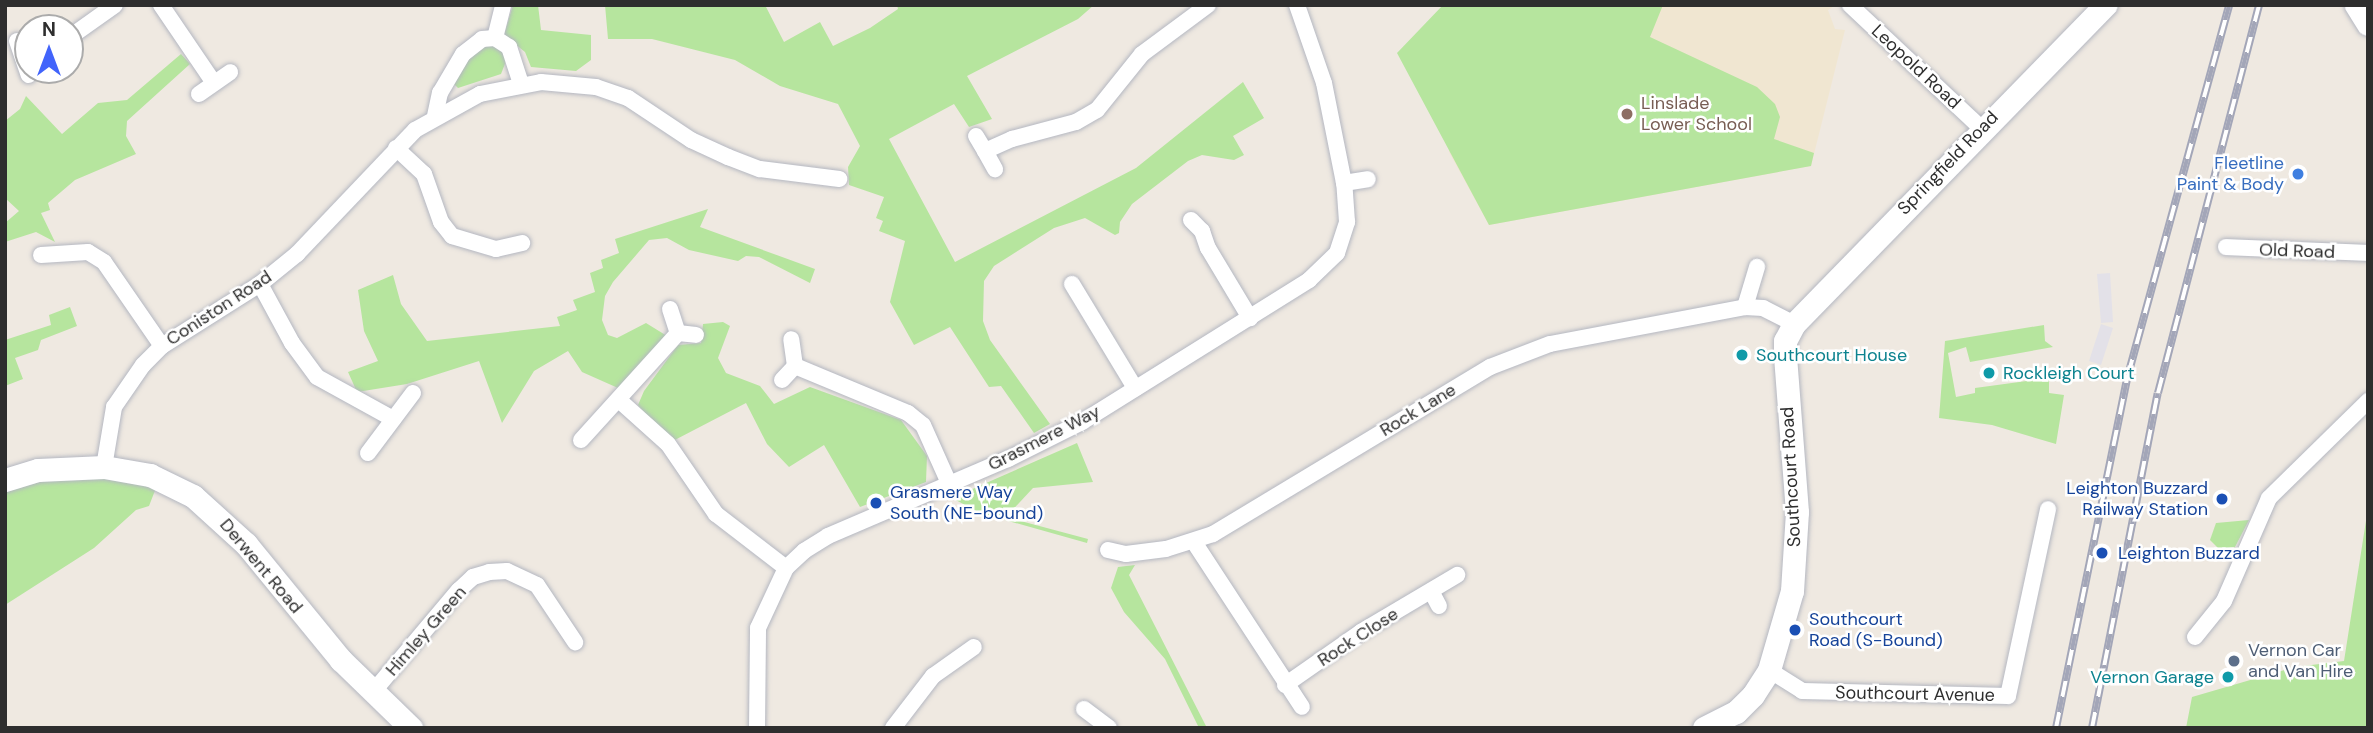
<!DOCTYPE html>
<html>
<head>
<meta charset="utf-8">
<style>
  body { margin:0 }
  #map { position:relative; width:2373px; height:733px; overflow:hidden; background:#efe9e1; font-family:"DM Sans",sans-serif }
  div>[style] { position:absolute }
  .industrial>* { inset:0; background:#e3e1e8 }
  .education>* { inset:0; background:#f0e6d1 }
  .green>* { inset:0; background:#b6e59e }
  .roads { filter:drop-shadow(0 0 2px #b4b7c1) drop-shadow(0 0 2px #b4b7c1) }
  .street>* { height:16px; margin:-8px; padding:0 8px; transform-origin:8px; border-radius:8px; background:#fff }
  .secondary>* { height:23px; margin:-11.5px; padding:0 11.5px; transform-origin:11.5px; border-radius:11.5px; background:#fff }
  .rail>* { height:8px; margin-top:-4px; transform-origin:0; background:repeating-linear-gradient(90deg,#fff 0 16px,#a3a6b8 0 32px); box-sizing:border-box; border-block:2px solid #a3a6b8 }
  .dots>* { width:19px; height:19px; translate:-50% -50%; box-sizing:border-box; border:4px solid #fff; border-radius:50% }
  span { translate:-50% -50%; white-space:nowrap; text-align:center; line-height:1.15; -webkit-text-stroke:5px #fff; paint-order:stroke }
  .street-label { font-size:18px; color:#2e2e2e }
  .education-label { font-size:18px; color:#785e54 }
  .left { translate:0 -50%; text-align:left }
  .shop-label { font-size:18px; color:#366cbe }
  .right { translate:-100% -50%; text-align:right }
  .culture-label { font-size:18px; color:#0d838f }
  .transit-label { font-size:18px; color:#164399 }
  .service-label { font-size:18px; color:#4e5e75 }
  .frame { position:absolute; inset:0; border:7px solid #2e2e2e; pointer-events:none }
  .north { position:absolute; left:14px; top:14px; width:70px; height:70px; box-sizing:border-box; background:#fff; border:2px solid #ababab; border-radius:50%; rotate:0deg; font-size:19px; font-weight:700; line-height:28px; text-align:center; color:#2e2e2e }
  .north::after { content:''; display:block; margin:auto; width:24px; height:32px; background:#4264fb; clip-path:polygon(50% 0,100% 100%,50% 72%,0 100%) }
</style>
</head>
<body>
<div id="map">
  <div class="industrial">
    <i style="clip-path:polygon(2110px 273px,2113px 322px,2101px 323px,2097px 274px)"></i>
    <i style="clip-path:polygon(2101px 324px,2113px 328px,2101px 365px,2089px 361px)"></i>
  </div>
  <div class="education">
    <i style="clip-path:polygon(1443px 5px,1836px 5px,1828px 10px,1835px 29px,1845px 30px,1811px 166px,1489px 225px,1449px 152px)"></i>
  </div>
  <div class="green">
    <i style="clip-path:polygon(513px 5px,538px 5px,541px 30px,591px 35px,591px 60px,576px 71px,531px 67px,525px 52px,504px 35px)"></i>
    <i style="clip-path:polygon(605px 5px,765px 5px,784px 42px,820px 22px,833px 46px,870px 28px,898px 9px,897px 5px,1094px 5px,1078px 19px,967px 76px,992px 119px,969px 127px,954px 104px,889px 139px,955px 262px,1136px 168px,1243px 82px,1264px 118px,1233px 136px,1244px 155px,1234px 160px,1202px 155px,1188px 161px,1132px 204px,1120px 222px,1119px 233px,1115px 235px,1085px 218px,1054px 228px,994px 266px,984px 281px,983px 321px,990px 340px,1050px 424px,1034px 433px,1001px 386px,989px 387px,950px 327px,914px 345px,890px 302px,905px 241px,879px 231px,883px 221px,876px 218px,884px 197px,849px 185px,848px 167px,860px 146px,838px 104px,780px 86px,735px 60px,652px 39px,608px 39px)"></i>
    <i style="clip-path:polygon(1443px 5px,1663px 5px,1650px 37px,1757px 87px,1775px 104px,1780px 117px,1774px 139px,1814px 153px,1811px 166px,1489px 225px,1397px 53px)"></i>
    <i style="clip-path:polygon(494px 43px,508px 56px,501px 74px,458px 88px,453px 83px,476px 48px)"></i>
    <i style="clip-path:polygon(181px 54px,190px 64px,127px 121px,126px 136px,136px 154px,75px 180px,48px 203px,50px 210px,41px 213px,55px 242px,36px 232px,5px 242px,5px 223px,19px 211px,5px 198px,5px 121px,20px 109px,26px 96px,62px 134px,98px 103px,127px 100px)"></i>
    <i style="clip-path:polygon(708px 209px,700px 227px,815px 269px,810px 283px,759px 257px,746px 256px,738px 261px,689px 250px,667px 238px,649px 240px,613px 282px,605px 296px,602px 320px,608px 335px,617px 338px,646px 323px,667px 336px,618px 388px,582px 372px,568px 351px,534px 371px,502px 423px,479px 361px,407px 384px,357px 392px,348px 372px,378px 361px,364px 331px,358px 290px,393px 275px,401px 304px,427px 341px,560px 326px,557px 317px,577px 310px,573px 300px,595px 292px,590px 273px,603px 268px,601px 260px,619px 253px,615px 239px)"></i>
    <i style="clip-path:polygon(70px 307px,77px 326px,41px 340px,38px 350px,15px 358px,23px 379px,5px 386px,5px 340px,51px 325px,49px 315px)"></i>
    <i style="clip-path:polygon(723px 322px,730px 326px,718px 358px,726px 373px,760px 386px,774px 404px,810px 387px,901px 420px,927px 456px,926px 482px,860px 507px,824px 445px,789px 467px,767px 444px,746px 403px,669px 443px,638px 405px,644px 391px,678px 345px,701px 343px,703px 324px)"></i>
    <i style="clip-path:polygon(2044px 325px,2045px 341px,2053px 347px,1970px 362px,1966px 347px,1948px 353px,1956px 397px,1975px 393px,1975px 388px,2049px 378px,2049px 393px,2064px 395px,2056px 444px,1992px 425px,1939px 418px,1945px 341px)"></i>
    <i style="clip-path:polygon(1077px 443px,1093px 482px,1033px 488px,1006px 517px,1088px 539px,1087px 543px,980px 513px,952px 498px)"></i>
    <i style="clip-path:polygon(100px 476px,156px 488px,149px 506px,136px 510px,94px 548px,5px 605px,5px 491px,56px 478px)"></i>
    <i style="clip-path:polygon(2368px 508px,2368px 728px,2186px 728px,2192px 697px,2295px 667px,2344px 661px)"></i>
    <i style="clip-path:polygon(2249px 520px,2235px 547px,2219px 549px,2210px 540px,2216px 523px)"></i>
    <i style="clip-path:polygon(1135px 565px,1129px 575px,1207px 728px,1199px 728px,1165px 659px,1124px 612px,1111px 588px,1118px 567px)"></i>
  </div>
  <div class="roads">
    <div class="street">
      <i style="left:161px;top:5px;width:94px;rotate:55.8deg"></i>
      <i style="left:1850px;top:5px;width:181px;rotate:43.2deg"></i>
      <i style="left:70px;top:37px;width:55px;rotate:-35.4deg"></i>
      <i style="left:495px;top:38px;width:34px;rotate:-76deg"></i>
      <i style="left:17px;top:41px;width:36px;rotate:71deg"></i>
      <i style="left:199px;top:94px;width:38px;rotate:-35deg"></i>
      <i style="left:435px;top:116px;width:24px;rotate:-78deg"></i>
      <i style="left:440px;top:93px;width:45px;rotate:-59.5deg"></i>
      <i style="left:463px;top:54px;width:24px;rotate:-38deg"></i>
      <i style="left:482px;top:39px;width:13px;rotate:-4deg"></i>
      <i style="left:495px;top:38px;width:17px;rotate:33deg"></i>
      <i style="left:509px;top:47px;width:39px;rotate:72deg"></i>
      <i style="left:976px;top:136px;width:17px;rotate:59deg"></i>
      <i style="left:985px;top:151px;width:30px;rotate:-24deg"></i>
      <i style="left:1012px;top:139px;width:66px;rotate:-14.9deg"></i>
      <i style="left:1076px;top:122px;width:24px;rotate:-30deg"></i>
      <i style="left:1097px;top:110px;width:72px;rotate:-51.2deg"></i>
      <i style="left:1142px;top:54px;width:82px;rotate:-36.6deg"></i>
      <i style="left:396px;top:148px;width:38px;rotate:43deg"></i>
      <i style="left:424px;top:174px;width:51px;rotate:70.5deg"></i>
      <i style="left:441px;top:222px;width:18px;rotate:52deg"></i>
      <i style="left:452px;top:236px;width:46px;rotate:16.5deg"></i>
      <i style="left:496px;top:249px;width:27px;rotate:-13deg"></i>
      <i style="left:985px;top:151px;width:21px;rotate:61deg"></i>
      <i style="left:1344px;top:183px;width:24px;rotate:-9deg"></i>
      <i style="left:1191px;top:220px;width:16px;rotate:45deg"></i>
      <i style="left:1202px;top:231px;width:18px;rotate:71deg"></i>
      <i style="left:1208px;top:248px;width:82px;rotate:59deg"></i>
      <i style="left:2226px;top:247px;width:142px;rotate:2.4deg"></i>
      <i style="left:41px;top:255px;width:47px;rotate:-3.7deg"></i>
      <i style="left:88px;top:252px;width:19px;rotate:32deg"></i>
      <i style="left:104px;top:262px;width:102px;rotate:55.4deg"></i>
      <i style="left:260px;top:284px;width:67px;rotate:61.5deg"></i>
      <i style="left:292px;top:343px;width:42px;rotate:53.7deg"></i>
      <i style="left:317px;top:377px;width:87px;rotate:28.9deg"></i>
      <i style="left:1072px;top:284px;width:122px;rotate:58.8deg"></i>
      <i style="left:1745px;top:307px;width:42px;rotate:-73.3deg"></i>
      <i style="left:670px;top:309px;width:25px;rotate:72deg"></i>
      <i style="left:678px;top:333px;width:18px;rotate:6deg"></i>
      <i style="left:795px;top:366px;width:122px;rotate:22.6deg"></i>
      <i style="left:908px;top:413px;width:19px;rotate:39deg"></i>
      <i style="left:923px;top:425px;width:64px;rotate:65.9deg"></i>
      <i style="left:782px;top:380px;width:19px;rotate:-47deg"></i>
      <i style="left:795px;top:366px;width:27px;rotate:-98deg"></i>
      <i style="left:620px;top:401px;width:64px;rotate:41.9deg"></i>
      <i style="left:668px;top:444px;width:85px;rotate:55.6deg"></i>
      <i style="left:716px;top:514px;width:88px;rotate:37.6deg"></i>
      <i style="left:581px;top:440px;width:144px;rotate:-47.8deg"></i>
      <i style="left:368px;top:453px;width:75px;rotate:-53.1deg"></i>
      <i style="left:104px;top:467px;width:61px;rotate:-80.5deg"></i>
      <i style="left:114px;top:407px;width:51px;rotate:-55.4deg"></i>
      <i style="left:143px;top:365px;width:27px;rotate:-45deg"></i>
      <i style="left:162px;top:346px;width:116px;rotate:-32.3deg"></i>
      <i style="left:260px;top:284px;width:48px;rotate:-39deg"></i>
      <i style="left:297px;top:254px;width:171px;rotate:-46.4deg"></i>
      <i style="left:415px;top:130px;width:74px;rotate:-29deg"></i>
      <i style="left:480px;top:94px;width:62px;rotate:-11.1deg"></i>
      <i style="left:541px;top:82px;width:55px;rotate:5.2deg"></i>
      <i style="left:596px;top:87px;width:34px;rotate:19deg"></i>
      <i style="left:628px;top:98px;width:76px;rotate:33.7deg"></i>
      <i style="left:691px;top:140px;width:41px;rotate:24.7deg"></i>
      <i style="left:728px;top:157px;width:34px;rotate:21deg"></i>
      <i style="left:760px;top:169px;width:80px;rotate:7.2deg"></i>
      <i style="left:1194px;top:542px;width:197px;rotate:56.8deg"></i>
      <i style="left:1108px;top:550px;width:18px;rotate:13deg"></i>
      <i style="left:1126px;top:554px;width:40px;rotate:-7.1deg"></i>
      <i style="left:1166px;top:549px;width:49px;rotate:-17.7deg"></i>
      <i style="left:1213px;top:534px;width:323px;rotate:-31.1deg"></i>
      <i style="left:1490px;top:367px;width:64px;rotate:-21deg"></i>
      <i style="left:1550px;top:344px;width:198px;rotate:-10.7deg"></i>
      <i style="left:1745px;top:307px;width:18px;rotate:3deg"></i>
      <i style="left:1763px;top:308px;width:35px;rotate:27deg"></i>
      <i style="left:1431px;top:591px;width:17px;rotate:62deg"></i>
      <i style="left:2195px;top:637px;width:46px;rotate:-51.1deg"></i>
      <i style="left:2224px;top:601px;width:112px;rotate:-66.4deg"></i>
      <i style="left:2269px;top:498px;width:139px;rotate:-44.4deg"></i>
      <i style="left:1769px;top:670px;width:39px;rotate:32deg"></i>
      <i style="left:1802px;top:691px;width:206px;rotate:1.4deg"></i>
      <i style="left:2008px;top:696px;width:191px;rotate:-77.9deg"></i>
      <i style="left:1285px;top:685px;width:93px;rotate:-34.9deg"></i>
      <i style="left:1361px;top:632px;width:112px;rotate:-30.7deg"></i>
      <i style="left:373px;top:692px;width:133px;rotate:-49.9deg"></i>
      <i style="left:459px;top:590px;width:19px;rotate:-43deg"></i>
      <i style="left:473px;top:577px;width:17px;rotate:-17deg"></i>
      <i style="left:489px;top:572px;width:18px;rotate:-3deg"></i>
      <i style="left:507px;top:571px;width:33px;rotate:25deg"></i>
      <i style="left:537px;top:585px;width:69px;rotate:56.3deg"></i>
      <i style="left:1084px;top:709px;width:31px;rotate:37deg"></i>
      <i style="left:757px;top:728px;width:100px;rotate:-89.4deg"></i>
      <i style="left:758px;top:628px;width:66px;rotate:-65deg"></i>
      <i style="left:786px;top:568px;width:25px;rotate:-43deg"></i>
      <i style="left:804px;top:551px;width:28px;rotate:-32deg"></i>
      <i style="left:828px;top:536px;width:196px;rotate:-23.2deg"></i>
      <i style="left:1008px;top:459px;width:83px;rotate:-26.6deg"></i>
      <i style="left:1082px;top:422px;width:268px;rotate:-32deg"></i>
      <i style="left:1309px;top:280px;width:39px;rotate:-44deg"></i>
      <i style="left:1337px;top:253px;width:33px;rotate:-72deg"></i>
      <i style="left:1347px;top:222px;width:39px;rotate:-94deg"></i>
      <i style="left:1344px;top:183px;width:102px;rotate:-101.3deg"></i>
      <i style="left:1324px;top:83px;width:83px;rotate:-109.1deg"></i>
      <i style="left:893px;top:728px;width:66px;rotate:-52.4deg"></i>
      <i style="left:933px;top:676px;width:50px;rotate:-35.3deg"></i>
    </div>
    <div class="secondary">
      <i style="left:2356px;top:5px;width:22px;rotate:58deg"></i>
      <i style="left:5px;top:480px;width:34px;rotate:-17deg"></i>
      <i style="left:38px;top:470px;width:66px;rotate:-2.6deg"></i>
      <i style="left:104px;top:467px;width:47px;rotate:9.9deg"></i>
      <i style="left:150px;top:475px;width:48px;rotate:26deg"></i>
      <i style="left:193px;top:496px;width:72px;rotate:42.2deg"></i>
      <i style="left:246px;top:544px;width:150px;rotate:50.7deg"></i>
      <i style="left:341px;top:660px;width:98px;rotate:44.2deg"></i>
      <i style="left:1704px;top:728px;width:36px;rotate:-27deg"></i>
      <i style="left:1736px;top:712px;width:24px;rotate:-45deg"></i>
      <i style="left:1753px;top:695px;width:30px;rotate:-57deg"></i>
      <i style="left:1769px;top:670px;width:82px;rotate:-73.8deg"></i>
      <i style="left:1792px;top:591px;width:79px;rotate:-86.4deg"></i>
      <i style="left:1797px;top:512px;width:155px;rotate:-94.4deg"></i>
      <i style="left:1785px;top:357px;width:16px;rotate:-90deg"></i>
      <i style="left:1785px;top:341px;width:19px;rotate:-62deg"></i>
      <i style="left:1794px;top:324px;width:446px;rotate:-45.7deg"></i>
    </div>
  </div>
  <div class="rail">
    <i style="left:2056px;top:728px;width:360px;rotate:-78.5deg"></i>
    <i style="left:2128px;top:375px;width:384px;rotate:-74.7deg"></i>
    <i style="left:2092px;top:728px;width:341px;rotate:-78.9deg"></i>
    <i style="left:2158px;top:393px;width:401px;rotate:-75.4deg"></i>
  </div>
  <div class="dots">
    <i style="left:1627px;top:114px;background:#8d6e63"></i>
    <i style="left:2298px;top:174px;background:#3f7fe0"></i>
    <i style="left:1742px;top:355px;background:#0f9aa8"></i>
    <i style="left:1989px;top:373px;background:#0f9aa8"></i>
    <i style="left:2222px;top:499px;background:#1a4fb4"></i>
    <i style="left:876px;top:503px;background:#1a4fb4"></i>
    <i style="left:2102px;top:553px;background:#1a4fb4"></i>
    <i style="left:1795px;top:630px;background:#1a4fb4"></i>
    <i style="left:2234px;top:661px;background:#5c6f8a"></i>
    <i style="left:2228px;top:677px;background:#0f9aa8"></i>
  </div>
  <div class="street-label">
    <span style="left:1916px;top:67px;rotate:43deg">Leopold Road</span>
    <span style="left:1948px;top:163px;rotate:-46deg">Springfield Road</span>
    <span style="left:2297px;top:251px;rotate:2deg">Old Road</span>
    <span style="left:219px;top:308px;rotate:-33deg">Coniston Road</span>
    <span style="left:1418px;top:410px;rotate:-31deg">Rock Lane</span>
    <span style="left:1044px;top:438px;rotate:-27deg">Grasmere Way</span>
    <span style="left:1791px;top:477px;rotate:-93deg">Southcourt Road</span>
    <span style="left:261px;top:566px;rotate:50deg">Derwent Road</span>
    <span style="left:426px;top:631px;rotate:-49deg">Himley Green</span>
    <span style="left:1358px;top:637px;rotate:-33deg">Rock Close</span>
    <span style="left:1915px;top:694px;rotate:1deg">Southcourt Avenue</span>
  </div>
  <div class="education-label">
    <span class="left" style="left:1641px;top:114px">Linslade<br>Lower School</span>
  </div>
  <div class="shop-label">
    <span class="right" style="left:2284px;top:174px">Fleetline<br>Paint &amp; Body</span>
  </div>
  <div class="culture-label">
    <span class="left" style="left:1756px;top:355px">Southcourt House</span>
    <span class="left" style="left:2003px;top:373px">Rockleigh Court</span>
    <span class="right" style="left:2214px;top:677px">Vernon Garage</span>
  </div>
  <div class="transit-label">
    <span class="right" style="left:2208px;top:499px">Leighton Buzzard<br>Railway Station</span>
    <span class="left" style="left:890px;top:503px">Grasmere Way<br>South (NE-bound)</span>
    <span class="left" style="left:2118px;top:553px">Leighton Buzzard</span>
    <span class="left" style="left:1809px;top:630px">Southcourt<br>Road (S-Bound)</span>
  </div>
  <div class="service-label">
    <span class="left" style="left:2248px;top:661px">Vernon Car<br>and Van Hire</span>
  </div>
  <div class="frame"></div>
  <div class="north">N</div>
</div>
</body>
</html>
